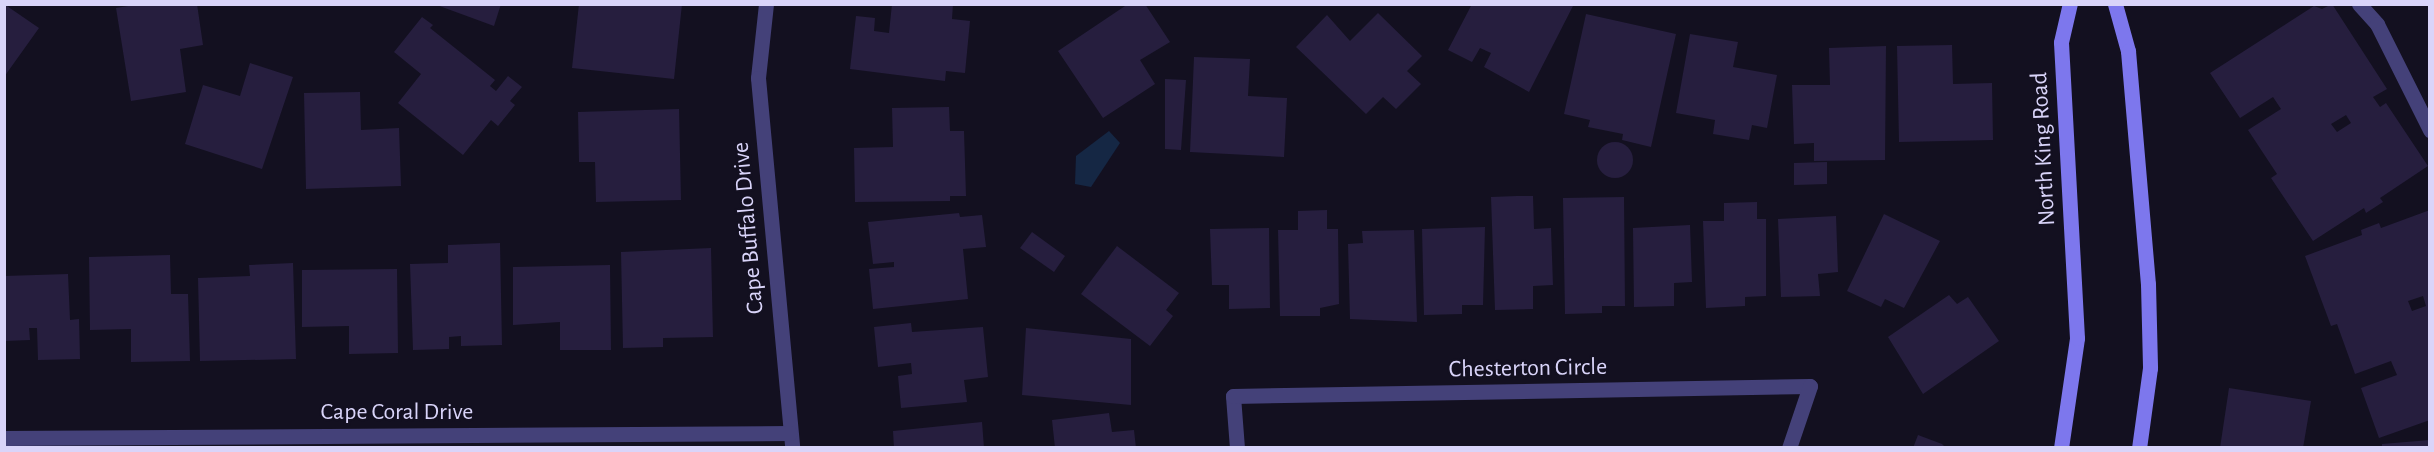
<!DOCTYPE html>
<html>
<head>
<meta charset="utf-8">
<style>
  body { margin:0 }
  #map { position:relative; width:2434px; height:452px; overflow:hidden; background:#131020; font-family:"Alegreya Sans",sans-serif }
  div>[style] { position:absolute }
  .water>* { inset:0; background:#152744 }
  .building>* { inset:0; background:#261e3e }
  .round { border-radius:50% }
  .service>* { height:15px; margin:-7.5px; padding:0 7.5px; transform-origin:7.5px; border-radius:7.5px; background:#444179 }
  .minor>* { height:15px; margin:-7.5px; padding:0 7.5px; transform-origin:7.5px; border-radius:7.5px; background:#444179 }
  .secondary>* { height:15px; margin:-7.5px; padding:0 7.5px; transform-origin:7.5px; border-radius:7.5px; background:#7d77ed }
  span { translate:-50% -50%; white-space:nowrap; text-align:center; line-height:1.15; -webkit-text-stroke:4.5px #131020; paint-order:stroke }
  .street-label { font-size:24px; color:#d9d4f9 }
  .frame { position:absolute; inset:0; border:6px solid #d9d4f9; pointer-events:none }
</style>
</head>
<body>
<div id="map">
  <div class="water">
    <i style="clip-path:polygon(1109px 131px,1120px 143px,1091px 187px,1075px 184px,1076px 156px)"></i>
  </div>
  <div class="building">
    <i style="clip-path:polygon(4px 4px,39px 28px,4px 77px)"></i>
    <i style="clip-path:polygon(140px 4px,197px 4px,203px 45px,180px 49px,186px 92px,131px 101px,116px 8px)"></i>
    <i style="clip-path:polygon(434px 4px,501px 4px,494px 26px)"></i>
    <i style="clip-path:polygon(579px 4px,682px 4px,674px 79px,572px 68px)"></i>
    <i style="clip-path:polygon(892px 4px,953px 4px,952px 19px,970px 21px,965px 73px,946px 71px,945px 81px,850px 69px,856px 16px,875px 18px,874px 31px,889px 33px)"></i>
    <i style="clip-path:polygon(1128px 4px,1145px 4px,1170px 42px,1140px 60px,1155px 84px,1103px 118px,1058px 51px)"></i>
    <i style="clip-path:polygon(1472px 4px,1574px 4px,1529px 92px,1484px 67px,1491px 53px,1480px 48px,1472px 62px,1448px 50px)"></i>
    <i style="clip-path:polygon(evenodd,2332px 4px,2387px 89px,2373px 97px,2380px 107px,2386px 103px,2428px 166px,2380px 198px,2383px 202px,2366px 213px,2364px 208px,2313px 241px,2271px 178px,2277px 174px,2248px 130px,2281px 109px,2273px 97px,2240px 118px,2210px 73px,2314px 6px,2322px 9px,2332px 4px,2346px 115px,2351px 123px,2337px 132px,2331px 124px,2346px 115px)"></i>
    <i style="clip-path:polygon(1378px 13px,1422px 56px,1407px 71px,1421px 84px,1396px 109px,1383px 97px,1366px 114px,1296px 47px,1327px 15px,1350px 41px)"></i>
    <i style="clip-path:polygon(1586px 14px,1676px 34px,1651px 147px,1622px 140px,1623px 134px,1588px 127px,1590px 120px,1564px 114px)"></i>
    <i style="clip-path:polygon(422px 17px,433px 25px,430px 28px,495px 80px,490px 86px,496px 91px,508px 76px,522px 87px,510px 101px,515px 105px,498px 126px,491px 120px,463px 155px,398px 103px,421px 74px,394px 52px)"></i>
    <i style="clip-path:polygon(1690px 34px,1738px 42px,1733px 67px,1777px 75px,1767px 128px,1752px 125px,1749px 140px,1713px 134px,1715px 120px,1676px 113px)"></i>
    <i style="clip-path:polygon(1952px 45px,1953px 84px,1992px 83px,1993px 140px,1899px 142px,1897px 46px)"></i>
    <i style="clip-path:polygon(1886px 46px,1885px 160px,1814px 161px,1814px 143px,1794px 144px,1792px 85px,1830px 85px,1829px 48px)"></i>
    <i style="clip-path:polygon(1194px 57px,1250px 59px,1248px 96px,1287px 98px,1284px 157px,1190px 152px)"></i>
    <i style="clip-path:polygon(250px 63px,293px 77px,262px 169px,185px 144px,203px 85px,240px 96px)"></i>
    <i style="clip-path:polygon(1165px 79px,1186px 80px,1181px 150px,1165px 149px)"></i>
    <i style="clip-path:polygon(360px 92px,361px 130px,399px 128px,401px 186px,306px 189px,304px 93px)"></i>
    <i style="clip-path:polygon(949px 107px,950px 131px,964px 131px,966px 196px,950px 196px,950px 201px,855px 202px,854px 148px,893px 147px,892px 108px)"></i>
    <i style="clip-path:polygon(679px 109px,681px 200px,596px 202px,595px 162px,579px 162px,578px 112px)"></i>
    <i class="round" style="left:1597px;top:142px;width:36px;height:36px"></i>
    <i style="clip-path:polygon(1827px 162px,1827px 184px,1794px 185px,1794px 163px)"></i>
    <i style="clip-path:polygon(1517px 196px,1533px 196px,1534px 229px,1551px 228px,1553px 285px,1533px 286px,1533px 309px,1495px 310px,1491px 197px)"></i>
    <i style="clip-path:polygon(1624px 197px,1625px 306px,1602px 306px,1602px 313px,1565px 314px,1563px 198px)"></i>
    <i style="clip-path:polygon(1757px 202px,1757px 219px,1766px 219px,1766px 296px,1745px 297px,1745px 306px,1706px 308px,1703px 221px,1724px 221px,1724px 203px)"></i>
    <i style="clip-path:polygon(1327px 210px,1327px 229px,1338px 229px,1339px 304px,1320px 308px,1320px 316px,1280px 316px,1278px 230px,1298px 230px,1298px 211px)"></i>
    <i style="clip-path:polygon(evenodd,2430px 210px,2430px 420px,2379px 438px,2361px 388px,2397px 375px,2391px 361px,2355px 374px,2337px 324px,2331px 326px,2305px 256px,2362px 235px,2361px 230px,2379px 223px,2381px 228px,2430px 210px,2423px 296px,2426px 306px,2412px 311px,2408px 301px,2423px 296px)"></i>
    <i style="clip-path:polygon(959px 213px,960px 217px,982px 215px,986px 247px,963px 249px,968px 299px,873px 309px,869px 269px,894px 267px,894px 262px,873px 264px,868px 222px)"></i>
    <i style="clip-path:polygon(1884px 214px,1940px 241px,1904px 308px,1885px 299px,1881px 307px,1847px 291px)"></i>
    <i style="clip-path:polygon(1836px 216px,1838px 272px,1818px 274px,1820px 296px,1781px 297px,1778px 219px)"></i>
    <i style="clip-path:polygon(1690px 225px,1692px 282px,1674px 283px,1674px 306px,1634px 307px,1633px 228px)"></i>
    <i style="clip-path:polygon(1485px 227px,1483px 305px,1462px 305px,1462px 314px,1424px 315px,1422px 229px)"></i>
    <i style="clip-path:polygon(1269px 228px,1270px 308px,1229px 309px,1229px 285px,1212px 285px,1210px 229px)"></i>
    <i style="clip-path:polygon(1414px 230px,1417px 322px,1350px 319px,1348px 244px,1363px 243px,1362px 231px)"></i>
    <i style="clip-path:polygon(1032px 232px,1065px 256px,1054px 272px,1020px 248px)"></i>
    <i style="clip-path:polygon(500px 243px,502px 345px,461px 346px,461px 336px,449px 337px,449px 349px,413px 350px,410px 264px,448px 263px,448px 245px)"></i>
    <i style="clip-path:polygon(1117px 246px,1179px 293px,1166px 310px,1173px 316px,1150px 346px,1081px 294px)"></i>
    <i style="clip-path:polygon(711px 248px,713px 337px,663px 338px,663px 347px,623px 348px,621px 252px)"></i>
    <i style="clip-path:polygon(170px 255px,171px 294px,188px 294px,190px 361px,131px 362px,131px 329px,90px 330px,89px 257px)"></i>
    <i style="clip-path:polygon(293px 263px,296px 359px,200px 361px,198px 278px,250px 276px,249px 265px)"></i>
    <i style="clip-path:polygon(610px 265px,611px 350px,560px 350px,560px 322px,513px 325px,513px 267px)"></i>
    <i style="clip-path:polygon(397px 269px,398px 353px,349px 354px,349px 326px,302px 327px,302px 270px)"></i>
    <i style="clip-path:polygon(68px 274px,70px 320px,79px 319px,80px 359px,38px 360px,37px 328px,29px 328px,30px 340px,4px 341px,4px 276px)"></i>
    <i style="clip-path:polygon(1949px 295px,1957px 304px,1968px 297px,1999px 341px,1923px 394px,1888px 337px)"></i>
    <i style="clip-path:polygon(911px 323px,912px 332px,983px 327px,988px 377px,964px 380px,967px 402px,901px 408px,898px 376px,912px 374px,911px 363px,878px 367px,874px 327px)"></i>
    <i style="clip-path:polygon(1026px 328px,1131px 339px,1131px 405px,1022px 395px)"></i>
    <i style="clip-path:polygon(2229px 388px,2311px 401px,2303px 448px,2220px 448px)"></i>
    <i style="clip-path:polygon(1109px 413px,1112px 432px,1134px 430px,1136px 448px,1055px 448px,1052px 420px)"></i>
    <i style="clip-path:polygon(982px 422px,984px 448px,894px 448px,893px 431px)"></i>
    <i style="clip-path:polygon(1918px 435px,1942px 444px,1946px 448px,1913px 448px)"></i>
    <i style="clip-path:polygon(2430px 440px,2430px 448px,2382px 448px,2382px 444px)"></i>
  </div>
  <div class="service">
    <i style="left:2359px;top:4px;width:27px;rotate:48deg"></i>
    <i style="left:2377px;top:24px;width:119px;rotate:63.4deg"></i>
  </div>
  <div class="minor">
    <i style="left:766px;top:4px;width:74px;rotate:96.2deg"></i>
    <i style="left:758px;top:78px;width:372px;rotate:84.7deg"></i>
    <i style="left:4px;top:438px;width:786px;rotate:-0.36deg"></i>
    <i style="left:1237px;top:448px;width:52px;rotate:-94.4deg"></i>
    <i style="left:1233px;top:396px;width:577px;rotate:-0.99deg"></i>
    <i style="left:1810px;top:386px;width:65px;rotate:108.7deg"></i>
  </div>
  <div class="secondary">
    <i style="left:2115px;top:4px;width:49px;rotate:74.5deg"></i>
    <i style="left:2128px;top:51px;width:234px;rotate:85.1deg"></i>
    <i style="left:2148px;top:284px;width:84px;rotate:88.6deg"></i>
    <i style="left:2150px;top:368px;width:81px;rotate:97.8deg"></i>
    <i style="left:2061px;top:448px;width:111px;rotate:-81.7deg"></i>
    <i style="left:2077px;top:338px;width:296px;rotate:-93.1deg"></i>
    <i style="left:2061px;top:42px;width:39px;rotate:-77deg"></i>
  </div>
  <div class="street-label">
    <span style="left:2044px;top:149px;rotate:-93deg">North King Road</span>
    <span style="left:749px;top:228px;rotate:-95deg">Cape Buffalo Drive</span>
    <span style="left:1528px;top:369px;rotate:-1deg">Chesterton Circle</span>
    <span style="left:397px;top:413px">Cape Coral Drive</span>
  </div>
  <div class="frame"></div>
</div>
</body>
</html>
